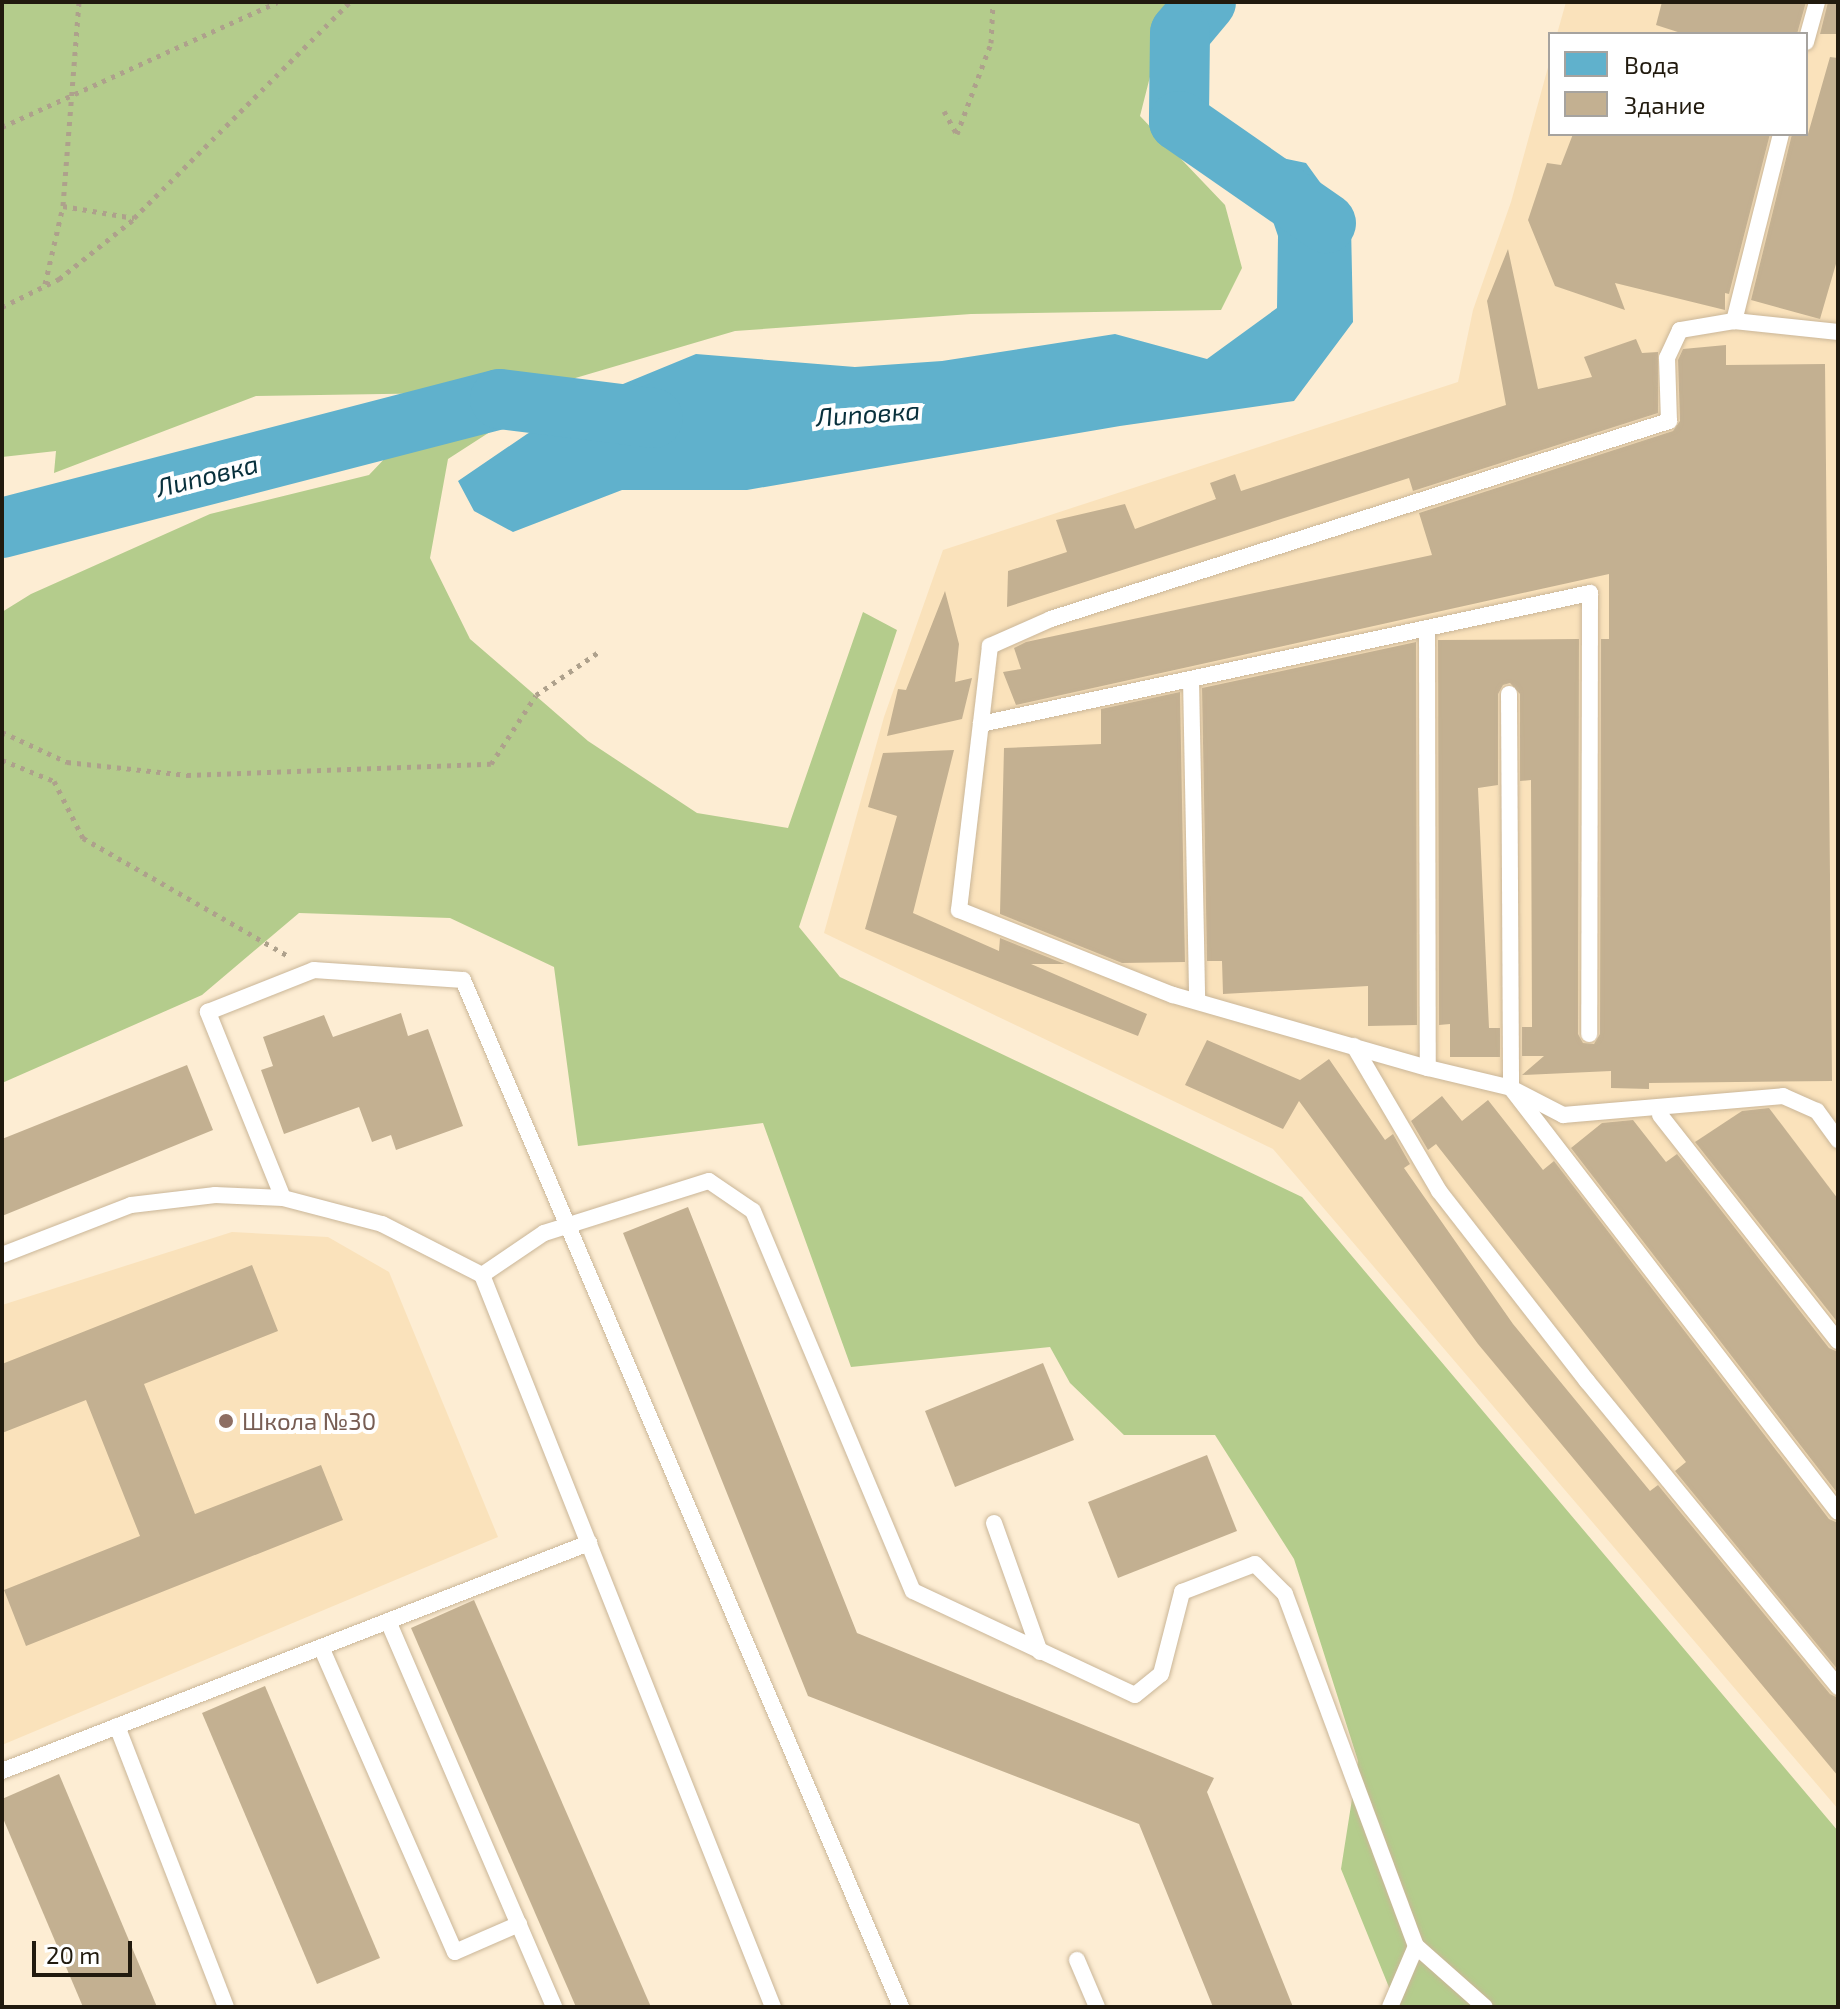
<!DOCTYPE html>
<html>
<head>
<meta charset="utf-8">
<style>
  body { margin:0 }
  #map { position:relative; width:1840px; height:2009px; overflow:hidden; background:#fdedd3; font-family:"Exo 2",sans-serif }
  div>[style] { position:absolute }
  .built>* { inset:0; background:#fae2bb }
  .forest>* { inset:0; background:#b4cc8c }
  .water>* { inset:0; background:#60b1cc }
  .river>* { height:60px; margin:-30px; padding:0 30px; transform-origin:30px; border-radius:30px; background:#60b1cc }
  .building>* { inset:0; background:#c3b091 }
  .path>* { height:5px; margin-top:-2.5px; transform-origin:0; background:repeating-linear-gradient(90deg,#aea18c 0 4px,transparent 0 10px) }
  .roads { filter:drop-shadow(0 0 2px #cab698) drop-shadow(0 0 2px #cab698) }
  .service>* { height:16px; margin:-8px; padding:0 8px; transform-origin:8px; border-radius:8px; background:#fff }
  .dots>* { width:22px; height:22px; translate:-50% -50%; box-sizing:border-box; border:4px solid #fff; border-radius:50% }
  span { translate:-50% -50%; white-space:nowrap; text-align:center; line-height:1.15; -webkit-text-stroke:8px #fff; paint-order:stroke }
  .education-label { font-size:24px; color:#785e54 }
  .left { translate:0 -50%; text-align:left }
  .water-label { font-size:26px; color:#08303c; font-style:italic }
  .frame { position:absolute; inset:0; border:4px solid #211a0e; pointer-events:none }
  .legend { position:absolute; left:1548px; top:32px; width:260px; height:104px; box-sizing:border-box; background:#fff; border:2px solid #a6a39f; margin:0; padding:10px 14px; list-style:none; font-size:24px; color:#211a0e }
  .legend li { display:flex; align-items:center; gap:16px; height:40px }
  .legend b { width:40px; border:2px solid #a6a39f }
  .scale { position:absolute; left:32px; top:1941px; width:100px; height:36px; box-sizing:border-box; border:4px solid #211a0e; border-top:0; padding-left:10px; font-size:24px; line-height:28px; white-space:nowrap; color:#211a0e; -webkit-text-stroke:6px #fff; paint-order:stroke }
</style>
</head>
<body>
<div id="map">
  <div class="built">
    <i style="clip-path:polygon(1566px 2px,1838px 2px,1838px 1809px,1273px 1149px,824px 933px,884px 717px,943px 550px,1458px 382px,1473px 310px,1511px 202px,1550px 60px,1550px 134px,1806px 134px,1806px 34px,1557px 34px)"></i>
    <i style="clip-path:polygon(232px 1232px,328px 1237px,389px 1272px,498px 1537px,2px 1745px,2px 1305px)"></i>
  </div>
  <div class="forest">
    <i style="clip-path:polygon(2px 2px,1181px 2px,1167px 10px,1140px 116px,1225px 205px,1242px 268px,1221px 310px,971px 314px,735px 331px,572px 379px,448px 459px,430px 558px,470px 639px,588px 741px,697px 813px,788px 828px,863px 612px,897px 630px,799px 927px,840px 977px,1302px 1197px,1838px 1831px,1838px 2007px,1397px 2007px,1341px 1869px,1358px 1761px,1294px 1559px,1215px 1435px,1124px 1435px,1070px 1383px,1050px 1347px,851px 1367px,763px 1123px,578px 1146px,554px 967px,450px 918px,299px 913px,202px 995px,2px 1083px,2px 612px,31px 594px,210px 514px,369px 475px,447px 393px,256px 396px,54px 473px,56px 451px,2px 457px)"></i>
  </div>
  <div class="water">
    <i style="clip-path:polygon(1249px 151px,1306px 163px,1351px 225px,1353px 322px,1294px 401px,1120px 426px,747px 490px,622px 490px,513px 532px,474px 511px,458px 481px,527px 434px,589px 398px,696px 354px,855px 367px,942px 361px,1115px 334px,1207px 359px,1277px 308px,1278px 236px)"></i>
  </div>
  <div class="river">
    <i style="left:1206px;top:2px;width:40px;rotate:130deg"></i>
    <i style="left:1180px;top:33px;width:88px;rotate:90.7deg"></i>
    <i style="left:1179px;top:121px;width:179px;rotate:34.8deg"></i>
    <i style="left:2px;top:528px;width:514px;rotate:-14.52deg"></i>
    <i style="left:500px;top:399px;width:154px;rotate:7.1deg"></i>
  </div>
  <div class="building">
    <i style="clip-path:polygon(1662px 2px,1806px 2px,1797px 34px,1684px 34px,1656px 25px)"></i>
    <i style="clip-path:polygon(1828px 2px,1838px 2px,1838px 34px,1820px 34px)"></i>
    <i style="clip-path:polygon(1830px 57px,1838px 58px,1838px 257px,1820px 319px,1751px 300px,1792px 134px,1808px 134px)"></i>
    <i style="clip-path:polygon(1573px 134px,1770px 134px,1729px 294px,1725px 293px,1725px 310px,1615px 283px,1625px 310px,1555px 286px,1528px 220px,1547px 163px,1561px 165px)"></i>
    <i style="clip-path:polygon(1508px 249px,1538px 389px,1592px 377px,1584px 357px,1636px 339px,1642px 353px,1658px 352px,1658px 413px,1413px 491px,1409px 478px,1007px 607px,1008px 571px,1067px 552px,1056px 520px,1125px 504px,1135px 529px,1216px 499px,1210px 483px,1235px 474px,1241px 491px,1506px 405px,1487px 301px)"></i>
    <i style="clip-path:polygon(1726px 345px,1726px 365px,1825px 364px,1832px 1081px,1649px 1083px,1649px 1089px,1611px 1088px,1611px 1071px,1522px 1075px,1544px 1056px,1522px 1056px,1522px 1027px,1532px 1027px,1531px 780px,1520px 781px,1520px 694px,1510px 683px,1503px 685px,1498px 694px,1498px 785px,1478px 788px,1489px 1028px,1500px 1028px,1500px 1057px,1450px 1057px,1450px 1024px,1439px 1025px,1438px 640px,1579px 639px,1578px 1034px,1583px 1043px,1594px 1044px,1600px 1034px,1601px 639px,1609px 639px,1609px 574px,1016px 705px,1003px 672px,1021px 669px,1014px 648px,1026px 642px,1432px 555px,1419px 513px,1673px 431px,1680px 421px,1678px 360px,1683px 349px)"></i>
    <i style="clip-path:polygon(945px 591px,959px 644px,955px 682px,972px 678px,962px 719px,887px 736px,898px 689px,906px 690px)"></i>
    <i style="clip-path:polygon(1416px 642px,1417px 1025px,1368px 1026px,1368px 986px,1223px 994px,1222px 961px,1207px 961px,1202px 688px)"></i>
    <i style="clip-path:polygon(1180px 692px,1185px 962px,1122px 963px,1000px 914px,1004px 748px,1101px 744px,1101px 709px)"></i>
    <i style="clip-path:polygon(954px 750px,913px 913px,999px 951px,1000px 938px,1065px 964px,1031px 964px,1147px 1014px,1138px 1036px,865px 929px,897px 816px,868px 807px,883px 753px)"></i>
    <i style="clip-path:polygon(401px 1013px,408px 1036px,428px 1029px,463px 1126px,396px 1150px,391px 1135px,372px 1142px,359px 1107px,284px 1134px,261px 1070px,273px 1066px,263px 1037px,324px 1015px,333px 1037px)"></i>
    <i style="clip-path:polygon(1207px 1040px,1300px 1080px,1329px 1059px,1385px 1140px,1393px 1134px,1410px 1164px,1404px 1168px,1513px 1324px,1650px 1491px,1658px 1485px,1830px 1694px,1838px 1698px,1838px 1776px,1478px 1344px,1299px 1101px,1283px 1129px,1185px 1085px)"></i>
    <i style="clip-path:polygon(187px 1065px,213px 1130px,2px 1216px,2px 1139px)"></i>
    <i style="clip-path:polygon(1442px 1096px,1462px 1121px,1488px 1100px,1543px 1170px,1554px 1161px,1829px 1519px,1838px 1523px,1838px 1670px,1675px 1471px,1686px 1462px,1436px 1144px,1428px 1150px,1411px 1121px)"></i>
    <i style="clip-path:polygon(1769px 1108px,1838px 1199px,1838px 1323px,1695px 1142px,1742px 1111px)"></i>
    <i style="clip-path:polygon(1633px 1120px,1666px 1162px,1677px 1154px,1829px 1348px,1838px 1352px,1838px 1494px,1571px 1148px,1602px 1123px)"></i>
    <i style="clip-path:polygon(688px 1207px,857px 1633px,1214px 1778px,1207px 1792px,1293px 2007px,1213px 2007px,1139px 1824px,808px 1696px,623px 1233px)"></i>
    <i style="clip-path:polygon(252px 1265px,278px 1331px,144px 1384px,195px 1514px,321px 1465px,343px 1520px,26px 1646px,4px 1590px,140px 1536px,86px 1400px,2px 1433px,2px 1364px)"></i>
    <i style="clip-path:polygon(1043px 1363px,1074px 1440px,955px 1487px,925px 1411px)"></i>
    <i style="clip-path:polygon(1207px 1455px,1237px 1531px,1118px 1578px,1088px 1502px)"></i>
    <i style="clip-path:polygon(474px 1600px,651px 2007px,576px 2007px,411px 1628px)"></i>
    <i style="clip-path:polygon(265px 1686px,380px 1958px,317px 1984px,202px 1713px)"></i>
    <i style="clip-path:polygon(59px 1774px,157px 2007px,83px 2007px,2px 1816px,2px 1799px)"></i>
  </div>
  <div class="path">
    <i style="left:79px;top:2px;width:205px;rotate:94.5deg"></i>
    <i style="left:63px;top:206px;width:72px;rotate:9.6deg"></i>
    <i style="left:134px;top:218px;width:305px;rotate:-45deg"></i>
    <i style="left:944px;top:111px;width:26px;rotate:61deg"></i>
    <i style="left:957px;top:134px;width:97px;rotate:-69.5deg"></i>
    <i style="left:991px;top:43px;width:41px;rotate:-87.2deg"></i>
    <i style="left:2px;top:127px;width:302px;rotate:-24.4deg"></i>
    <i style="left:45px;top:284px;width:80px;rotate:-77deg"></i>
    <i style="left:2px;top:307px;width:64px;rotate:-26.2deg"></i>
    <i style="left:59px;top:279px;width:96px;rotate:-38.7deg"></i>
    <i style="left:2px;top:732px;width:72px;rotate:24.8deg"></i>
    <i style="left:67px;top:762px;width:121px;rotate:6.2deg"></i>
    <i style="left:187px;top:775px;width:304px;rotate:-2.1deg"></i>
    <i style="left:491px;top:764px;width:82px;rotate:-56.9deg"></i>
    <i style="left:536px;top:695px;width:78px;rotate:-34.5deg"></i>
    <i style="left:2px;top:760px;width:56px;rotate:22deg"></i>
    <i style="left:54px;top:781px;width:64px;rotate:63deg"></i>
    <i style="left:83px;top:838px;width:237px;rotate:29.9deg"></i>
  </div>
  <div class="roads">
    <div class="service">
      <i style="left:1806px;top:42px;width:41px;rotate:-74.6deg"></i>
      <i style="left:1781px;top:134px;width:193px;rotate:104.1deg"></i>
      <i style="left:1734px;top:321px;width:55px;rotate:170.5deg"></i>
      <i style="left:1680px;top:330px;width:31px;rotate:115deg"></i>
      <i style="left:1667px;top:358px;width:63px;rotate:88.2deg"></i>
      <i style="left:1669px;top:421px;width:649px;rotate:162.24deg"></i>
      <i style="left:1051px;top:619px;width:67px;rotate:156.1deg"></i>
      <i style="left:990px;top:646px;width:266px;rotate:96.7deg"></i>
      <i style="left:959px;top:910px;width:230px;rotate:21.7deg"></i>
      <i style="left:1173px;top:995px;width:265px;rotate:16deg"></i>
      <i style="left:1428px;top:1068px;width:85px;rotate:13.5deg"></i>
      <i style="left:1511px;top:1088px;width:59px;rotate:27.4deg"></i>
      <i style="left:1563px;top:1115px;width:221px;rotate:-4.9deg"></i>
      <i style="left:1783px;top:1096px;width:37px;rotate:24deg"></i>
      <i style="left:1817px;top:1111px;width:36px;rotate:54deg"></i>
      <i style="left:1734px;top:321px;width:105px;rotate:6deg"></i>
      <i style="left:1427px;top:628px;width:440px;rotate:89.9deg"></i>
      <i style="left:1191px;top:679px;width:322px;rotate:88.9deg"></i>
      <i style="left:1509px;top:694px;width:394px;rotate:89.7deg"></i>
      <i style="left:1511px;top:1088px;width:535px;rotate:52.36deg"></i>
      <i style="left:981px;top:724px;width:623px;rotate:-12.14deg"></i>
      <i style="left:1590px;top:593px;width:441px;rotate:90.1deg"></i>
      <i style="left:1354px;top:1046px;width:168px;rotate:59.6deg"></i>
      <i style="left:1439px;top:1191px;width:241px;rotate:52.1deg"></i>
      <i style="left:1587px;top:1381px;width:396px;rotate:50.6deg"></i>
      <i style="left:1660px;top:1115px;width:288px;rotate:51.8deg"></i>
      <i style="left:283px;top:1198px;width:201px;rotate:-112deg"></i>
      <i style="left:208px;top:1012px;width:114px;rotate:-21.6deg"></i>
      <i style="left:314px;top:970px;width:149px;rotate:3.8deg"></i>
      <i style="left:463px;top:980px;width:1117px;rotate:66.9deg"></i>
      <i style="left:2px;top:1255px;width:138px;rotate:-21.2deg"></i>
      <i style="left:131px;top:1205px;width:85px;rotate:-6.8deg"></i>
      <i style="left:215px;top:1195px;width:68px;rotate:2.5deg"></i>
      <i style="left:283px;top:1198px;width:102px;rotate:14.7deg"></i>
      <i style="left:382px;top:1224px;width:112px;rotate:27deg"></i>
      <i style="left:482px;top:1275px;width:788px;rotate:68.32deg"></i>
      <i style="left:482px;top:1275px;width:75px;rotate:-34.1deg"></i>
      <i style="left:544px;top:1233px;width:173px;rotate:-17.5deg"></i>
      <i style="left:709px;top:1181px;width:53px;rotate:34.3deg"></i>
      <i style="left:753px;top:1211px;width:412px;rotate:67.2deg"></i>
      <i style="left:913px;top:1591px;width:245px;rotate:25.1deg"></i>
      <i style="left:1135px;top:1695px;width:33px;rotate:-39deg"></i>
      <i style="left:1161px;top:1674px;width:85px;rotate:-75.6deg"></i>
      <i style="left:1182px;top:1592px;width:78px;rotate:-21deg"></i>
      <i style="left:1255px;top:1564px;width:42px;rotate:45deg"></i>
      <i style="left:1285px;top:1594px;width:376px;rotate:69.6deg"></i>
      <i style="left:1416px;top:1946px;width:92px;rotate:41.5deg"></i>
      <i style="left:994px;top:1523px;width:137px;rotate:70.4deg"></i>
      <i style="left:388px;top:1621px;width:420px;rotate:66.7deg"></i>
      <i style="left:321px;top:1647px;width:333px;rotate:66.3deg"></i>
      <i style="left:455px;top:1952px;width:70px;rotate:-23.6deg"></i>
      <i style="left:117px;top:1726px;width:301px;rotate:68.8deg"></i>
      <i style="left:2px;top:1771px;width:630px;rotate:-21.23deg"></i>
      <i style="left:1077px;top:1960px;width:51px;rotate:66.9deg"></i>
      <i style="left:1390px;top:2007px;width:66px;rotate:-66.9deg"></i>
    </div>
  </div>
  <div class="dots">
    <i style="left:226px;top:1421px;background:#8d6e63"></i>
  </div>
  <div class="education-label">
    <span class="left" style="left:242px;top:1421px">Школа №30</span>
  </div>
  <div class="water-label">
    <span style="left:868px;top:413px;rotate:-4deg">Липовка</span>
    <span style="left:207px;top:475px;rotate:-14deg">Липовка</span>
  </div>
  <div class="frame"></div>
  <ul class="legend">
  <li><b style="height:22px;background:#60b1cc"></b>Вода</li>
  <li><b style="height:22px;background:#c3b091"></b>Здание</li>
  </ul>
  <div class="scale">20 m</div>
</div>
</body>
</html>
